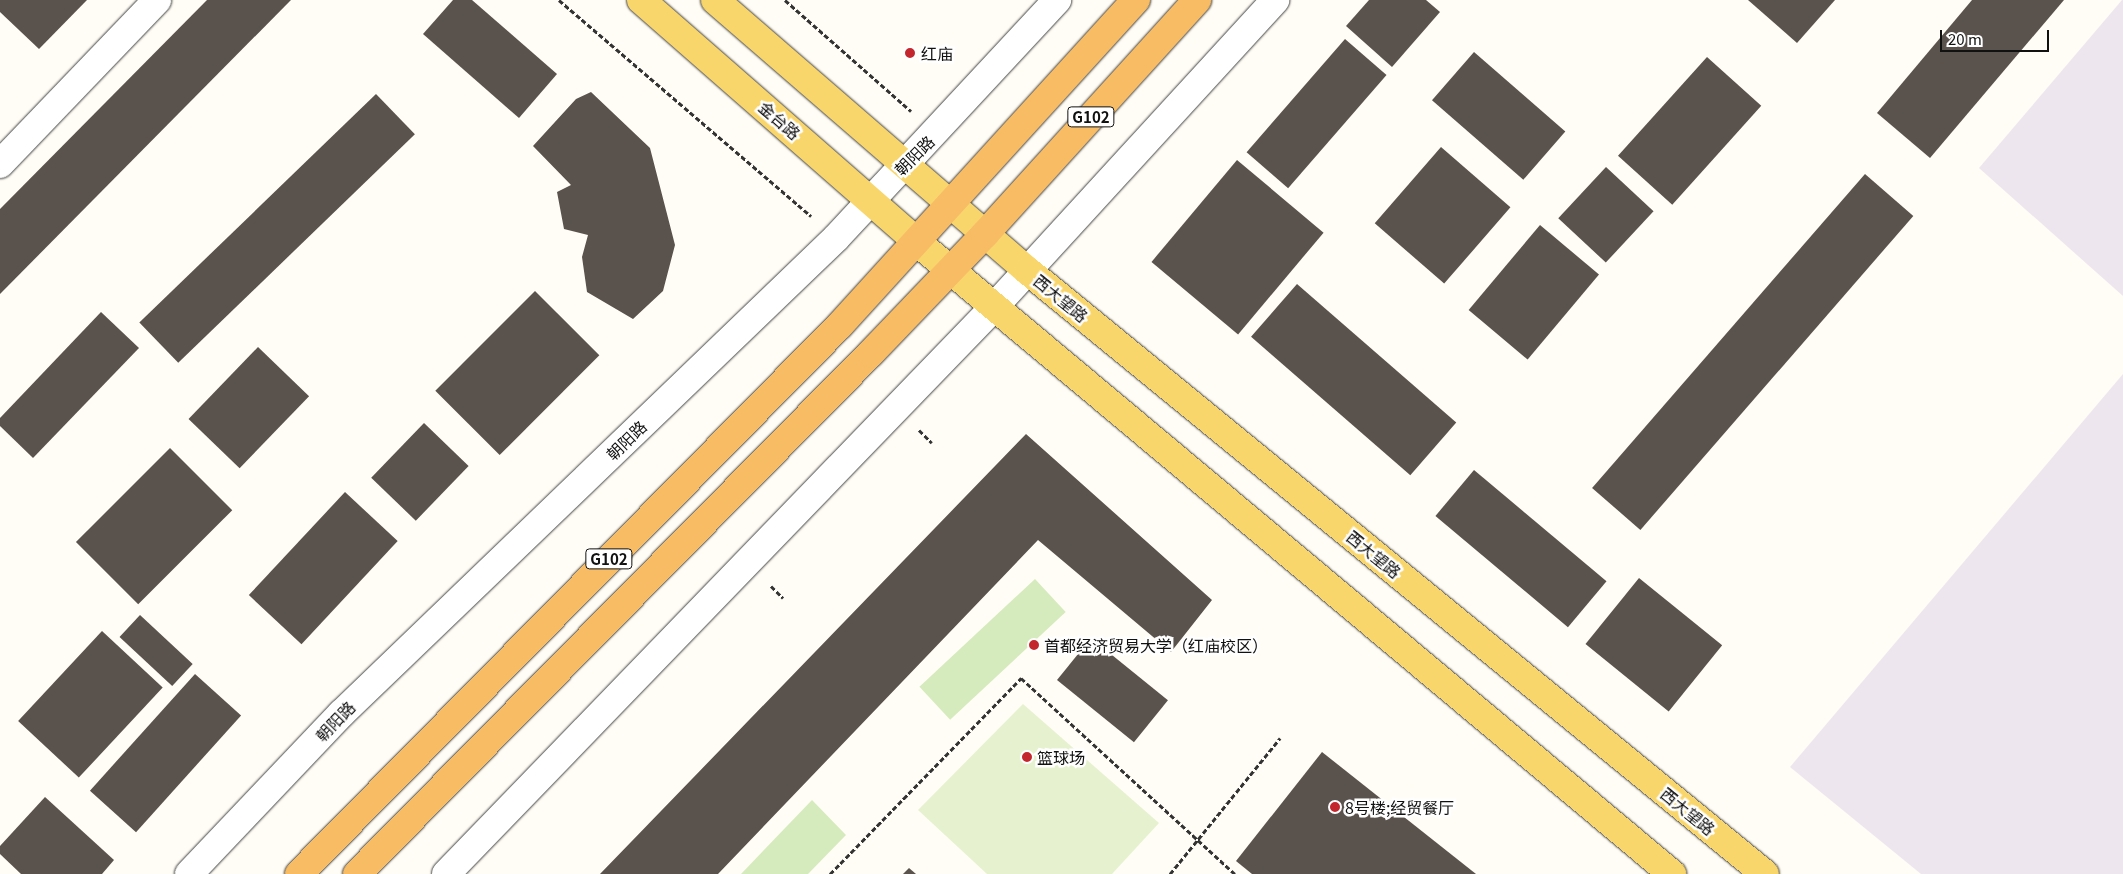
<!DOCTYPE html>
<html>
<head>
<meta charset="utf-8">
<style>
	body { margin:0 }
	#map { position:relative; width:2123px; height:874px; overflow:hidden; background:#fffdf5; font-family:Georgia,"Noto Sans SC",serif }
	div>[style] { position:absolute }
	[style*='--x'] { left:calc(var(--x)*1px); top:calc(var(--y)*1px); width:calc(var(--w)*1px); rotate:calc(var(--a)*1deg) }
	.industrial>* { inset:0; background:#eee6ef }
	.green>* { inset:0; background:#d5ebbd; transform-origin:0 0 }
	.pitch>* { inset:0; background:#e6f2cf }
	.building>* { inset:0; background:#5a524d; transform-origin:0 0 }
	.path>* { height:3px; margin-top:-1.5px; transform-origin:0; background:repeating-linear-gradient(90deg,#333 0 5px,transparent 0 7.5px) }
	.roads { filter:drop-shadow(0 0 1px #444) drop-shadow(0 0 1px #444) }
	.minor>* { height:28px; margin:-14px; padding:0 14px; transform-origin:14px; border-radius:14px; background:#fff }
	.tertiary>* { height:28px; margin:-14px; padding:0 14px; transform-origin:14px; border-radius:14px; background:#fff }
	.primary>* { height:28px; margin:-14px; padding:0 14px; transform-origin:14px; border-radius:14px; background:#f9d66b }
	.trunk>* { height:28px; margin:-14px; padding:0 14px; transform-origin:14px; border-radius:14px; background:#f7bc64 }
	.dots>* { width:14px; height:14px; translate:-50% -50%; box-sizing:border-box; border:2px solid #fff; border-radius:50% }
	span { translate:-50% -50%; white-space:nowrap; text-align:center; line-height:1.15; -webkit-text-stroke:5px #fff; paint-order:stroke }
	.shield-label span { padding:1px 4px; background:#fff; border:1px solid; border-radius:4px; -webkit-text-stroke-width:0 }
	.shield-label { font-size:15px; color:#111; font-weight:700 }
	.poi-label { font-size:16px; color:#111 }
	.left { translate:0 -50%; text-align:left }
	.street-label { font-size:16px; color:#111 }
	.scale { position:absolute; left:1940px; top:30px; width:109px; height:22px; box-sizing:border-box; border:2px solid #111; border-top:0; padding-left:6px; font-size:15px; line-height:18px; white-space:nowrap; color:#111; -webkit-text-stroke:4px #fff; paint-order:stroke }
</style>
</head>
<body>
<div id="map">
	<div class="industrial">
		<div style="clip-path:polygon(2122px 0,2123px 0,2123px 296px,1979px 168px)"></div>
		<div style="clip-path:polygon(2123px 374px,2123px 874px,1921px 874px,1790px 767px)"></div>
	</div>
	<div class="green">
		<div style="left:1035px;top:579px;width:45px;height:158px;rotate:47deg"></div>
		<div style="clip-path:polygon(812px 800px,846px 835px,808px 874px,741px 874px)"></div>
	</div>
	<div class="pitch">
		<div style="clip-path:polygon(1023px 704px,1159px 823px,1112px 874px,987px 874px,918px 810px)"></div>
	</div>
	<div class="building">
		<div style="clip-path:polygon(0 0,87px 0,39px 49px,0 12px)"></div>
		<div style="clip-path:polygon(207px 0,291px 0,0 294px,0 209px)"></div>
		<div style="clip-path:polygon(453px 0,472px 0,557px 74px,519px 118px,423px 34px)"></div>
		<div style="clip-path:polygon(1369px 0,1426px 0,1440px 12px,1392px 67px,1346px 26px)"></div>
		<div style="clip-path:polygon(1748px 0,1835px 0,1797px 43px)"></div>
		<div style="clip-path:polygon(1972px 0,2064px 0,1930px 158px,1877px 113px)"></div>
		<div style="left:1345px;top:39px;width:55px;height:150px;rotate:41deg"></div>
		<div style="left:1474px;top:52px;width:121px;height:64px;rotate:41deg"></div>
		<div style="left:1707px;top:57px;width:73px;height:133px;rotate:42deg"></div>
		<div style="clip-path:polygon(591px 92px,650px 148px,675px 245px,663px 291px,633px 319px,587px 292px,582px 257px,588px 235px,564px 229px,557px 192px,571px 185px,533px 146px,576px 99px)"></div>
		<div style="left:376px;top:94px;width:56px;height:329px;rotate:46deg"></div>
		<div style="left:1441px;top:147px;width:92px;height:101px;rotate:41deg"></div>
		<div style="left:1237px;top:160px;width:113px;height:133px;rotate:40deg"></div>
		<div style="left:1606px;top:167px;width:65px;height:70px;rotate:43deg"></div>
		<div style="left:1865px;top:174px;width:64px;height:416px;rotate:41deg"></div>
		<div style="left:1540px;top:225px;width:77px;height:111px;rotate:40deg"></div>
		<div style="left:1297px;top:284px;width:211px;height:70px;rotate:41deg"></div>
		<div style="left:535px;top:291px;width:91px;height:141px;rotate:45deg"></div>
		<div style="clip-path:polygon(101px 312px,139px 348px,33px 458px,0 426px,0 418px)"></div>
		<div style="left:258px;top:347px;width:71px;height:100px;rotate:44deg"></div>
		<div style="left:424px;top:423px;width:62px;height:76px;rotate:44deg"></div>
		<div style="clip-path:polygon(1026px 434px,1212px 600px,1171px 652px,1038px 540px,718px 874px,600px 874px)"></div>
		<div style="left:170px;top:448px;width:88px;height:133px;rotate:45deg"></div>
		<div style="left:1474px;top:470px;width:173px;height:60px;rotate:40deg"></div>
		<div style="left:345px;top:492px;width:72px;height:141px;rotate:43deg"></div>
		<div style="left:1639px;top:578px;width:107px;height:85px;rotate:39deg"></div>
		<div style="left:140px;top:615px;width:72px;height:30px;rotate:43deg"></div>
		<div style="left:102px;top:631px;width:83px;height:123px;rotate:43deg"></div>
		<div style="left:1091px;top:638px;width:99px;height:54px;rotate:39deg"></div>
		<div style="left:195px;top:674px;width:62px;height:157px;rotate:42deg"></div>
		<div style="clip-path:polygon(1322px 752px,1476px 874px,1252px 874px,1236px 861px)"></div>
		<div style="clip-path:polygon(45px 797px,114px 860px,102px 874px,21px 874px,0 854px,0 846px)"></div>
		<div style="clip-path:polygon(909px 868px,916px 874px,903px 874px)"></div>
	</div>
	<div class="path">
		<div style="--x:559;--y:0;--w:332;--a:40.6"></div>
		<div style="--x:785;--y:0;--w:168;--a:41.4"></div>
		<div style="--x:919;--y:430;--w:18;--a:45"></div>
		<div style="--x:771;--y:586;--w:17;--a:45"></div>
		<div style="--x:830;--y:874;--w:274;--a:-45.7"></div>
		<div style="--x:1021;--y:678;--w:290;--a:42.5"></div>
		<div style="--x:1170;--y:874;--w:175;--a:-51"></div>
	</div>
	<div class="roads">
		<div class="minor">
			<div style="--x:0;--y:164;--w:227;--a:-46.2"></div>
		</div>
		<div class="tertiary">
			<div style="--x:189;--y:874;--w:221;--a:-46.5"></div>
			<div style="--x:341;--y:714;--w:687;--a:-43.88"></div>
			<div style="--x:836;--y:238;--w:325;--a:-47.1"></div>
			<div style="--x:446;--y:874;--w:790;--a:-45.97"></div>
			<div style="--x:995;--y:306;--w:415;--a:-47.5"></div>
		</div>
		<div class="primary">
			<div style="--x:641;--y:0;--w:367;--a:41.2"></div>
			<div style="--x:917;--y:242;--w:985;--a:39.93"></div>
			<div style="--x:715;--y:0;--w:414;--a:40.9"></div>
			<div style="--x:1028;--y:271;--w:952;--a:39.29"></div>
		</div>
		<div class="trunk">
			<div style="--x:299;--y:874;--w:771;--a:-45.42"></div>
			<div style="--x:840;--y:325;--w:440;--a:-47.7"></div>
			<div style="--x:357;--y:874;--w:732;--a:-45.39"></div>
			<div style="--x:871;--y:353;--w:165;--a:-46.2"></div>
			<div style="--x:985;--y:234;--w:316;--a:-47.8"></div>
		</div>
	</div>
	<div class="dots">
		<div style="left:910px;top:53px;background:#c4262e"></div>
		<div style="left:1034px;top:645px;background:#c4262e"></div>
		<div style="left:1027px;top:757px;background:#c4262e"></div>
		<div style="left:1335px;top:807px;background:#c4262e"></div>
	</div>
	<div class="shield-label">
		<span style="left:1091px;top:117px">G102</span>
		<span style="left:609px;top:559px">G102</span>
	</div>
	<div class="poi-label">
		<span class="left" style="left:921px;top:53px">红庙</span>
		<span class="left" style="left:1044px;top:645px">首都经济贸易大学（红庙校区）</span>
		<span class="left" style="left:1037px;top:757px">篮球场</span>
		<span class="left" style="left:1345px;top:807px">8号楼;经贸餐厅</span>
	</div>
	<div class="street-label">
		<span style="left:780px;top:120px;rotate:41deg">金台路</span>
		<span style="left:914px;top:155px;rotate:-45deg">朝阳路</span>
		<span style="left:1061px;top:298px;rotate:39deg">西大望路</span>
		<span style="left:626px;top:440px;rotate:-44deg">朝阳路</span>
		<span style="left:1374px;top:554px;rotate:39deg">西大望路</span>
		<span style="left:335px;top:721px;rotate:-46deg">朝阳路</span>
		<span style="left:1688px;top:811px;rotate:39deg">西大望路</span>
	</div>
	<div class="scale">20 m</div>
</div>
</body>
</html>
